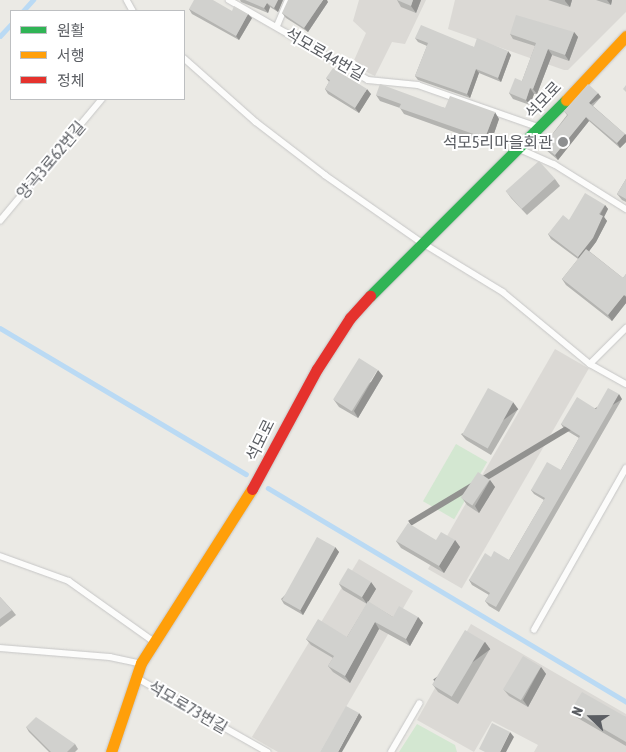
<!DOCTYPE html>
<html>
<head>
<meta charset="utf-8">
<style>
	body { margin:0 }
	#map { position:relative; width:626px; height:752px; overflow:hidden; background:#ebeae5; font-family:"Asap Condensed","Noto Sans KR",sans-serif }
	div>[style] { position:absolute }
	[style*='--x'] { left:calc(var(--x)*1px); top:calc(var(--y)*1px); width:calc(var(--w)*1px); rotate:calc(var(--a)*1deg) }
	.industrial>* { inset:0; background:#dbd9d5; transform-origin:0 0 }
	.green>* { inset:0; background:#d3e7d1; transform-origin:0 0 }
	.stream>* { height:4.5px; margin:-2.25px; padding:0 2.25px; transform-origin:2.25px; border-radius:2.25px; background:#badaf4 }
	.roads { filter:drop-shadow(0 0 1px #c6c6c6) drop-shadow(0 0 1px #c6c6c6) }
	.lane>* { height:5.5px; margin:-2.75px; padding:0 2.75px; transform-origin:2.75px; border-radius:2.75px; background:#fcfcfb }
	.fast>* { height:11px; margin:-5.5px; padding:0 5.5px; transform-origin:5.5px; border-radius:5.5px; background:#30b455 }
	.slow>* { height:11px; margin:-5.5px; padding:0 5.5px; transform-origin:5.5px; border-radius:5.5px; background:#ff9f0a }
	.jam>* { height:11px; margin:-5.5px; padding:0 5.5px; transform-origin:5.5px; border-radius:5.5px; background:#e5322d }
	.wall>* { inset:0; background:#b4b4b1 }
	.shaded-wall>* { inset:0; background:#929290; transform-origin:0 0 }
	.building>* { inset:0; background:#d1d1ce; transform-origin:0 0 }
	.dots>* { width:14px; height:14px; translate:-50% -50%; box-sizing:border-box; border:2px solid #fff; border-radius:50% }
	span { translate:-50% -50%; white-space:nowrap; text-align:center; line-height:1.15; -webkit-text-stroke:4px #fff; paint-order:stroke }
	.street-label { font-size:16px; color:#5b5e63 }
	.poi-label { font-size:16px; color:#5b5e63 }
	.right { translate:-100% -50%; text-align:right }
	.legend { position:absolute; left:10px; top:10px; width:175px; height:90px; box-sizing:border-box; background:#fff; border:1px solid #bdbfc1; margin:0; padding:6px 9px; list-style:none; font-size:15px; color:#5b5e63 }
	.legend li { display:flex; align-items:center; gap:10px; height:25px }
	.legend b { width:25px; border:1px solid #bdbfc1 }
	.north { position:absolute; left:566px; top:692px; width:50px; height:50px; -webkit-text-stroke:4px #fff; paint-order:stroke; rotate:292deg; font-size:14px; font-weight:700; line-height:20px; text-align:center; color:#5b5e63 }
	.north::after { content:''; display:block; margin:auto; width:18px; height:22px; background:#5b5e63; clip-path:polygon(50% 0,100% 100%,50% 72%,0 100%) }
</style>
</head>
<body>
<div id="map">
	<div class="industrial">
		<div style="clip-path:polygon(359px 0,426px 0,405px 44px,392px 42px,375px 76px,352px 65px,366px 33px,353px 21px)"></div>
		<div style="clip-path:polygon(455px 0,626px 0,626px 12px,568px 70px,564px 70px,448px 29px)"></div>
		<div style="left:555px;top:349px;width:39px;height:254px;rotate:30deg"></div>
		<div style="clip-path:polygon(359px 559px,413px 591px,320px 752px,278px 752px,252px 737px)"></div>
		<div style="clip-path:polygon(471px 624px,626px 714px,626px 752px,534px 752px,538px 745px,492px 721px,474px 752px,417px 720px)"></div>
	</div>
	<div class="green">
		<div style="left:456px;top:444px;width:36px;height:66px;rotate:30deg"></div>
		<div style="clip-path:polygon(417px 724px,455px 745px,457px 752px,399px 752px)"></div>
	</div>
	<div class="stream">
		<div style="--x:23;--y:11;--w:15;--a:-48"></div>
		<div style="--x:0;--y:36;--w:16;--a:-47"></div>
		<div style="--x:0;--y:328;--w:286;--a:30.7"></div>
		<div style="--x:268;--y:488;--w:417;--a:30.8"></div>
	</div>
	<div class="roads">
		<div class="lane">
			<div style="--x:127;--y:0;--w:13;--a:61"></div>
			<div style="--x:229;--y:0;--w:160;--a:29.9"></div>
			<div style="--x:368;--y:80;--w:50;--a:5.7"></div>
			<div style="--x:418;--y:85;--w:127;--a:19.3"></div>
			<div style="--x:277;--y:26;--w:28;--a:-67"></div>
			<div style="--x:184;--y:58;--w:96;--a:41.6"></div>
			<div style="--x:256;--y:122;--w:87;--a:37.5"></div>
			<div style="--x:325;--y:175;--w:117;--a:34.9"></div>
			<div style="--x:421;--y:242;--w:96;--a:31.4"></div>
			<div style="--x:503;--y:292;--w:113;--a:39.6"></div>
			<div style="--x:590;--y:364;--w:41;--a:29.1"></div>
			<div style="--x:522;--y:150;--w:35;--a:24"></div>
			<div style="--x:554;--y:164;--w:85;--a:32"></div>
			<div style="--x:0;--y:221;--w:159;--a:-50.1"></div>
			<div style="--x:590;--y:364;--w:51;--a:-45"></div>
			<div style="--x:0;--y:556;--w:73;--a:19.9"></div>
			<div style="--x:69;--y:581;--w:103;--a:35.5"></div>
			<div style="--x:534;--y:630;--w:186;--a:-60.4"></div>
			<div style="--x:0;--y:648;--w:110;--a:4.7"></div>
			<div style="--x:110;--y:657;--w:30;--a:12"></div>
			<div style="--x:137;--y:678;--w:150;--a:29.5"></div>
			<div style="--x:391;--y:752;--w:56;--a:-59.7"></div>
		</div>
		<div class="fast">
			<div style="--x:370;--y:296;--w:277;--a:-45"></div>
		</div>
		<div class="slow">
			<div style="--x:566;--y:100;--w:88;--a:-46.8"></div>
			<div style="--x:111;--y:752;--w:94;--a:-71.4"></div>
			<div style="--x:141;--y:663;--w:206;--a:-57.5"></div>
		</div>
		<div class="jam">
			<div style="--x:252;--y:489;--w:136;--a:-61.6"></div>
			<div style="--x:317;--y:369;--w:61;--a:-57.1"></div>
			<div style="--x:350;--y:318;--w:30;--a:-48"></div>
		</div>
	</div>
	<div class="wall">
		<div style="clip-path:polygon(240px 0,283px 0,278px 12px,270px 7px,268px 13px,241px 2px)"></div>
		<div style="clip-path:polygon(397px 0,421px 0,416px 13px,401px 7px)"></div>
		<div style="clip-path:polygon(548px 0,572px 0,570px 7px)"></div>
		<div style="clip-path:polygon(596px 0,612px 0,611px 5px)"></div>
		<div style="clip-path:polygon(328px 2px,308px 32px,286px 18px,282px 13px)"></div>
		<div style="clip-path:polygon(189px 9px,232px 11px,252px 18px,239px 40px,192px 14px)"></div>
		<div style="clip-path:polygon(574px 32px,578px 37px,569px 61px,552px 55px,537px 94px,534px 94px,530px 105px,513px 99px,509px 93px,522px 81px,535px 46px,513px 39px,510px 34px)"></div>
		<div style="clip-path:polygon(415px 38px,474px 47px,511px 55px,501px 82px,479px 73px,470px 98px,418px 80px,415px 76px,427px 46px,418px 42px)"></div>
		<div style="clip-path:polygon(326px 78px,371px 94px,359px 113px,328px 94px,325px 89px,329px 82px)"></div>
		<div style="clip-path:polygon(376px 95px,445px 108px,499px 119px,490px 145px,404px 114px,400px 108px,380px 101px)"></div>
		<div style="clip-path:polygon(601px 97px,593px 106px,626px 135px,626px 142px,620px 148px,589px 121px,558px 160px,546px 150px,543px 146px,567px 115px,564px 111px)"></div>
		<div style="clip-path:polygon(555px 179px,560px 186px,527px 215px,511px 198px,506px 191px)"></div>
		<div style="clip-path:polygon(626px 179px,626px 202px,622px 200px,617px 194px)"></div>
		<div style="clip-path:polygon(605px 205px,608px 209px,604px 217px,607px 221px,596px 242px,589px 251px,623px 278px,626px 274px,626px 303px,612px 321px,566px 285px,562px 279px,578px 259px,551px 239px,548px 234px,569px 220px)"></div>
		<div style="clip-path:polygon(383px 376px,358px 418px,339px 407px,334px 400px)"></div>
		<div style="clip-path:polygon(622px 399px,499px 612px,489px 606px,485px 601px,489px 595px,472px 585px,469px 580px,491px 557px,509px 560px,544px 500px,534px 494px,531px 490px,561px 470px,579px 438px,564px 429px,561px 424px,596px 409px)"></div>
		<div style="clip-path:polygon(518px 409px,491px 455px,466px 440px,461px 434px)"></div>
		<div style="clip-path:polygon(490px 480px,495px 487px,479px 513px,467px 505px,462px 498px)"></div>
		<div style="clip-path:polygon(436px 540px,455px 540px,460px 547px,444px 573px,401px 548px,396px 541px)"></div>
		<div style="clip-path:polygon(335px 547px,339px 552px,303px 615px,284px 604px,281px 599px)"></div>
		<div style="clip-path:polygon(371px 582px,376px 589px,368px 602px,393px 617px,418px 617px,423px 623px,410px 646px,379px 629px,350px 683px,333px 672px,328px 666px,333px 658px,311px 645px,306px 639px,347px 637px,367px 604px,343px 590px,339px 584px)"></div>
		<div style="clip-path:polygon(0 597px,12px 610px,16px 615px,0 627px)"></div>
		<div style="clip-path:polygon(485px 642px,490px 649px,458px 704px,438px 692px,433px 685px)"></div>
		<div style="clip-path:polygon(541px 667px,546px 674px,528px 707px,509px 696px,504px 690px)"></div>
		<div style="clip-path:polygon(571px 710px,626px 717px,626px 746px,576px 717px)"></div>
		<div style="clip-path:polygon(26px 727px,75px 744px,78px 749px,75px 752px,49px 752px,29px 732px)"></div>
	</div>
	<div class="shaded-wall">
		<div style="clip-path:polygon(278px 0,283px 0,278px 12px,274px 8px)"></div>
		<div style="clip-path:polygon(323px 0,327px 0,328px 2px,308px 32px,304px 28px)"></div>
		<div style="clip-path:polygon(413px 0,421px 0,416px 13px,411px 6px)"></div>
		<div style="clip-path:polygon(565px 0,572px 0,570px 7px,565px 1px)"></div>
		<div style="clip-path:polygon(607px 0,612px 0,611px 5px)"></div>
		<div style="clip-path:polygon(267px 3px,270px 7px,268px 13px,264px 8px)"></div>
		<div style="clip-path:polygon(248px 14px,252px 18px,239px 40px,236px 36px)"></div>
		<div style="clip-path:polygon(574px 32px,578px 37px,569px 61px,565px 55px)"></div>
		<div style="clip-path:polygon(548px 49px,552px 55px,537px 94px,533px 89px)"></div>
		<div style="clip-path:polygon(508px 51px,511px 55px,501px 82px,498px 78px)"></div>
		<div style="clip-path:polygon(476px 69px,479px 73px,470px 98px,467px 94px)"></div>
		<div style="clip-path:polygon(530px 88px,534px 94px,530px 105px,526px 100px)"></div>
		<div style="clip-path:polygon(367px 89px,371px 94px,359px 113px,355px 108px)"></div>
		<div style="left:598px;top:93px;width:5px;height:13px;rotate:53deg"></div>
		<div style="clip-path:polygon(495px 112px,499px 119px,490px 145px,485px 138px)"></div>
		<div style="clip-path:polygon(586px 117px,589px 121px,558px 160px,555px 155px)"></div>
		<div style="clip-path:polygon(625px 134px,626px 135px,626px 142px,620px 148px,617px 143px)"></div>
		<div style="clip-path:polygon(605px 205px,608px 209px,604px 217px,607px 221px,596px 242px,581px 262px,578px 257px)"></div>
		<div style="clip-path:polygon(624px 295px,626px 297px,626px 303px,612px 321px,608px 315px)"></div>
		<div style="clip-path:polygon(378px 370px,383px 376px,358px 418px,354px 411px)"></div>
		<div style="left:619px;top:394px;width:6px;height:246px;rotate:59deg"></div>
		<div style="left:513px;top:402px;width:9px;height:53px;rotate:54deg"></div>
		<div style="clip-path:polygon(490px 480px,495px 487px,479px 513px,475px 506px)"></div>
		<div style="clip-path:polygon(455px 540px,460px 547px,444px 573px,439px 566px)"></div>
		<div style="clip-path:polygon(335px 547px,339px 552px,303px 615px,300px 610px)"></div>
		<div style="clip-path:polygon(371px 582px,376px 589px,367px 604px,362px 597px)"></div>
		<div style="clip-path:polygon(418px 617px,423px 623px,410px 646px,406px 639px)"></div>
		<div style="clip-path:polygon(375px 622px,379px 629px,350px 683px,345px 676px)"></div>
		<div style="left:485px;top:642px;width:9px;height:64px;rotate:54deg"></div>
		<div style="clip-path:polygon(541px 667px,546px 674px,528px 707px,523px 700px)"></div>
		<div style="clip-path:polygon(359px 713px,362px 717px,342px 752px,338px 752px)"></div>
		<div style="clip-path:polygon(510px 732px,514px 737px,506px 752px,500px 752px)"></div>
	</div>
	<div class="building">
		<div style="clip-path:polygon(194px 0,213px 0,232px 11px,234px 6px,248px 14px,236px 36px,189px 9px)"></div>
		<div style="clip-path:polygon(245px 0,278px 0,274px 8px,267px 3px,264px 8px)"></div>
		<div style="clip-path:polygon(288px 0,323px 0,304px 28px,282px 13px)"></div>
		<div style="clip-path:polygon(397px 0,413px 0,411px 6px)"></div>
		<div style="clip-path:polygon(516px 15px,574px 32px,565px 55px,548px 49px,533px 89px,530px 88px,526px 100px,509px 93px,515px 78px,522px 81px,536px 43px,510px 34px)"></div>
		<div style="clip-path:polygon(421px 25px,474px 47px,477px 38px,508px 51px,498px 78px,476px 69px,467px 94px,415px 76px,428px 43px,415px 38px)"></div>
		<div style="clip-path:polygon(333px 68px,367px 89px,355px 108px,325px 89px,330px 80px,326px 78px)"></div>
		<div style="clip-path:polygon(380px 84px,445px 108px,450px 96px,495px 112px,485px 138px,399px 108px,401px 104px,376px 95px)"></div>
		<div style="clip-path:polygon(588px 84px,598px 93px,589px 103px,625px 134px,617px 143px,586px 117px,555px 155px,543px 146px,568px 115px,564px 111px)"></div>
		<div style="clip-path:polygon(626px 85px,626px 92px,623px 89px)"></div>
		<div style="left:539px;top:161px;width:24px;height:45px;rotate:48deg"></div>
		<div style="clip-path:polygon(626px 179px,626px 199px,617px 194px)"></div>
		<div style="clip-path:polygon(585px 193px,605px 205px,599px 214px,603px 216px,593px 238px,578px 257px,548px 234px,563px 215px,569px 220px)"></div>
		<div style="clip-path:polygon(586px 249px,623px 278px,626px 274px,626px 296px,624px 295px,608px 315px,562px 279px)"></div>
		<div style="left:359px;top:358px;width:22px;height:49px;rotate:32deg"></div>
		<div style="left:488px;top:388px;width:29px;height:53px;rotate:29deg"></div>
		<div style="clip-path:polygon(608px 388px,619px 394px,496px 607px,485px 601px,490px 593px,469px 580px,485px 553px,491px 557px,494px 551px,509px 560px,545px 498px,531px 490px,547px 462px,561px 470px,580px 436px,561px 424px,577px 397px,596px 409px)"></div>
		<div style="left:478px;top:472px;width:14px;height:31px;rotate:34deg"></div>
		<div style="clip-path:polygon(408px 523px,436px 540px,441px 532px,455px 540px,439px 566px,396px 541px)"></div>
		<div style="left:317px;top:537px;width:21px;height:72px;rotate:29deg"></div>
		<div style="left:348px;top:568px;width:27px;height:18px;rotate:31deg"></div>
		<div style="clip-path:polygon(0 597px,12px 610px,0 619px)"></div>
		<div style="clip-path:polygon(368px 601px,393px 617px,399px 606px,418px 617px,406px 639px,375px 622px,345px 676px,328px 666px,334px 656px,306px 639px,318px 619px,347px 637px)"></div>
		<div style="left:465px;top:630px;width:23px;height:64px;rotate:31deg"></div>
		<div style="left:523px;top:656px;width:21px;height:39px;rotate:31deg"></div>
		<div style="clip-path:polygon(582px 692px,626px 717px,626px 742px,571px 710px)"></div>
		<div style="clip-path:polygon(346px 706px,359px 713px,338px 752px,320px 752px)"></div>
		<div style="clip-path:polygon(36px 717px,75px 744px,67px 752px,51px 752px,26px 727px)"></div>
		<div style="clip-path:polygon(492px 723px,510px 732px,500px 752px,485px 752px,479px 749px)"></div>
	</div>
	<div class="dots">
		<div style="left:563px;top:142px;background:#8d8f90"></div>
	</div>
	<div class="street-label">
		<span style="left:325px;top:54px;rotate:30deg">석모로44번길</span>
		<span style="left:543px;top:100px;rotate:-47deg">석모로</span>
		<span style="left:51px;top:160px;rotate:-50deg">양곡3로62번길</span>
		<span style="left:260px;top:440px;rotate:-64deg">석모로</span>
		<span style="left:188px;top:707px;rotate:30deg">석모로73번길</span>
	</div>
	<div class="poi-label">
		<span class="right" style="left:553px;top:142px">석모5리마을회관</span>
	</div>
	<ul class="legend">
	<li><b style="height:6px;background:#30b455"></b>원활</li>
	<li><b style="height:6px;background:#ff9f0a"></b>서행</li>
	<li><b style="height:6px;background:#e5322d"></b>정체</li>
	</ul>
	<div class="north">N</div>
</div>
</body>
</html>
